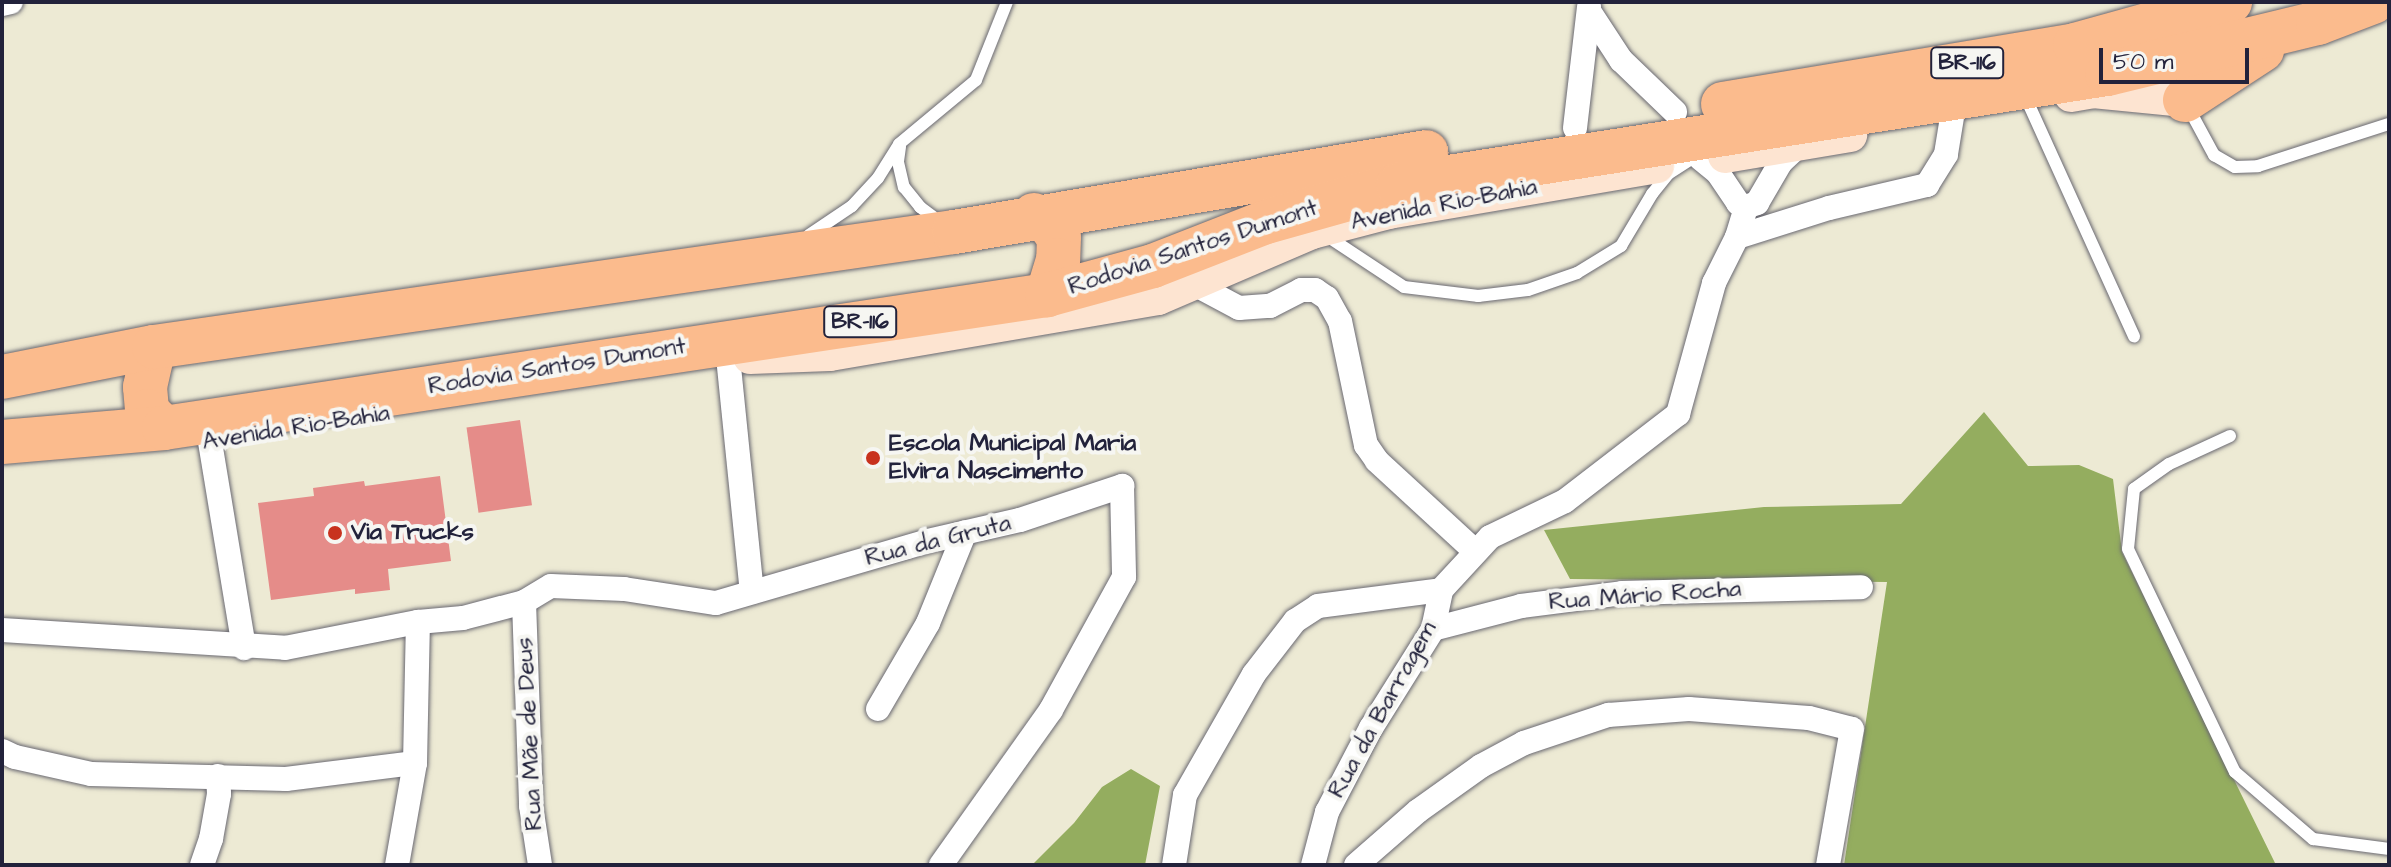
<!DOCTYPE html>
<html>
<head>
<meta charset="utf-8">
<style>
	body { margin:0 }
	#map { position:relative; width:2391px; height:867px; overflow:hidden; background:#edead4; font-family:"Architects Daughter",sans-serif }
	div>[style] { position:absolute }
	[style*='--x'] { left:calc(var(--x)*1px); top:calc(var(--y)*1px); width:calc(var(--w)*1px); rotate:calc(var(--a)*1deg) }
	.forest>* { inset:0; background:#94ad5f }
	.building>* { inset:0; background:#e58c89; transform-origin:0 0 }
	.roads { filter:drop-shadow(0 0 2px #696871) drop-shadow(0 0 2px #696871) }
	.lane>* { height:12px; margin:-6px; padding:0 6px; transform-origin:6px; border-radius:6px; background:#fff }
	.street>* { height:24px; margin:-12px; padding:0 12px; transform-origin:12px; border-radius:12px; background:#fff }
	.secondary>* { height:34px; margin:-17px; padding:0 17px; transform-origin:17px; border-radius:17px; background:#fde4d1 }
	.highway>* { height:44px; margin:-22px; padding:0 22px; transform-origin:22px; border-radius:22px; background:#fbbb8d }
	.dots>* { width:22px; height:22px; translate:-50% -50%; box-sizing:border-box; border:4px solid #f6f6f2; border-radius:50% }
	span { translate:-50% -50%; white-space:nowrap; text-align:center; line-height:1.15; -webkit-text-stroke:8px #f6f6f2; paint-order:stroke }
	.shield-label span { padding:2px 6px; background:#f6f6f2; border:2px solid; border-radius:6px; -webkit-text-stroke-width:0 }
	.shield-label { font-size:22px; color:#22223b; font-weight:700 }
	.street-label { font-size:24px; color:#22223b }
	.poi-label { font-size:24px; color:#22223b; font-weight:700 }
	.left { translate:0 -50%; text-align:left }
	.frame { position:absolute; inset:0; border:4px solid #22223b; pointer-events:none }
	.scale { position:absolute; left:2099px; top:48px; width:150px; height:36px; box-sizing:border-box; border:4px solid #22223b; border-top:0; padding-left:10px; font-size:24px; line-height:28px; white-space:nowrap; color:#22223b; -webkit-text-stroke:6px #f6f6f2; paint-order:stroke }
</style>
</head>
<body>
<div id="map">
	<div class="forest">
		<div style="clip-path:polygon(1984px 412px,2028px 466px,2079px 465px,2113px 479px,2122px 552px,2276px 865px,1844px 865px,1887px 582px,1570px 579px,1544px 530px,1764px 507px,1901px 504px)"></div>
		<div style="clip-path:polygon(1131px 769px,1160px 786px,1145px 865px,1032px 865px,1074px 823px,1102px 787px)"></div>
	</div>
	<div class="building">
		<div style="left:520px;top:420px;width:86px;height:54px;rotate:82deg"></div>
		<div style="clip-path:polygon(440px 476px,451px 561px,388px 569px,390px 590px,355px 594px,355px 589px,271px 600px,258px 503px,314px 496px,313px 488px,364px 481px,365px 486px)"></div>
	</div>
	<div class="roads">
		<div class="lane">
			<div style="--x:2025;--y:96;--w:264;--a:65.6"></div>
			<div style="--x:2188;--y:107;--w:55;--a:61.6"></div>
			<div style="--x:2214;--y:155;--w:24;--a:30"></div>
			<div style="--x:2235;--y:167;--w:23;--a:-2"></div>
			<div style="--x:2258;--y:166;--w:138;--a:-17.8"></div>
			<div style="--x:900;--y:147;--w:15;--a:98"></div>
			<div style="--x:898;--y:162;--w:26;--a:77"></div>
			<div style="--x:904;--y:187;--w:26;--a:51"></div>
			<div style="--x:920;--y:207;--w:26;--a:37"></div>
			<div style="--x:809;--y:235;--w:52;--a:-34"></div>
			<div style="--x:852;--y:206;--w:38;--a:-47"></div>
			<div style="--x:878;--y:178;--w:40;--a:-58"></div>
			<div style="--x:899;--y:144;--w:100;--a:-39.7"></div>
			<div style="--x:976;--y:80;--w:84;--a:-68.3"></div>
			<div style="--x:1327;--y:236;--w:92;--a:33.5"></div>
			<div style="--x:1404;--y:287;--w:75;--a:6.9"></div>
			<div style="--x:1478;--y:296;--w:50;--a:-6.8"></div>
			<div style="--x:1528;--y:290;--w:52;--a:-19.1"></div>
			<div style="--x:1577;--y:273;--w:52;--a:-31.5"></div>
			<div style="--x:1621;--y:246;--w:61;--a:-59.2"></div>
			<div style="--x:1652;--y:194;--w:26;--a:-51"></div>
			<div style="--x:1668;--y:174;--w:24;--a:-33"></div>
			<div style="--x:2230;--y:436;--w:67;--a:155.3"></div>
			<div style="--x:2169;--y:464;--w:43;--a:144.5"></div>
			<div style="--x:2134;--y:489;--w:60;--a:95.7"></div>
			<div style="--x:2128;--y:549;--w:247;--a:64.4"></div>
			<div style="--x:2235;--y:772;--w:103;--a:40.7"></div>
			<div style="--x:2313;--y:839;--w:77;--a:7.5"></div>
		</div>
		<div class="street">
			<div style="--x:2;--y:4;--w:9;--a:-13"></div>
			<div style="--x:1589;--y:11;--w:59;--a:56.9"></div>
			<div style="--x:1621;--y:60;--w:75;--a:43.9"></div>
			<div style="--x:1575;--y:128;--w:122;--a:-83.4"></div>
			<div style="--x:1701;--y:159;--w:22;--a:39"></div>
			<div style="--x:1718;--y:173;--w:36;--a:56"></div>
			<div style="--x:1738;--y:203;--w:9;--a:27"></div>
			<div style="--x:1746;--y:207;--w:12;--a:-20"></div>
			<div style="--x:1757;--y:203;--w:48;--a:-59.7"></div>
			<div style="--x:1781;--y:162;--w:25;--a:-43"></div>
			<div style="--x:1737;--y:237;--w:96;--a:-17.5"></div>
			<div style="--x:1829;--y:208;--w:101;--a:-13.2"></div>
			<div style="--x:1927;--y:185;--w:36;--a:-58"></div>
			<div style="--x:1946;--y:154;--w:56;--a:-80.7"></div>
			<div style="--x:1194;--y:284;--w:51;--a:28.1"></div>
			<div style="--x:1239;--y:308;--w:31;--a:-4"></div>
			<div style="--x:1270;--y:306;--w:35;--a:-27"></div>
			<div style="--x:1301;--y:290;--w:14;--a:0"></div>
			<div style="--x:1315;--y:290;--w:14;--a:34"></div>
			<div style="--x:1327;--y:298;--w:26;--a:61"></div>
			<div style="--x:1340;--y:321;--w:127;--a:78.2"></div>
			<div style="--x:1366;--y:445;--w:19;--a:55"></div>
			<div style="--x:1377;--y:461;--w:134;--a:42.6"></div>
			<div style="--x:728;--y:357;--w:236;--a:84.2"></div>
			<div style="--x:210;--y:442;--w:209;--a:80.6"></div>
			<div style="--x:524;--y:602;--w:204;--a:88"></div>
			<div style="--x:531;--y:806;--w:60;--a:81.3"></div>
			<div style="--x:1433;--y:629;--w:91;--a:-14.6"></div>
			<div style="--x:1521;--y:606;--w:102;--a:-7.3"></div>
			<div style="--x:1622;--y:593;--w:239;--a:-1.4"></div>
			<div style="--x:2;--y:630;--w:284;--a:3.6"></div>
			<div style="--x:285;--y:648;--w:136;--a:-11.1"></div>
			<div style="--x:418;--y:622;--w:45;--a:-5.1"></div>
			<div style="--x:463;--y:618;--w:63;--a:-14.7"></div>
			<div style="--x:524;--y:602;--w:31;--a:-31"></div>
			<div style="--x:551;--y:586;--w:73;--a:2.4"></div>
			<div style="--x:624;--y:589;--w:93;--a:8.7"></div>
			<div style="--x:716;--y:603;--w:221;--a:-16.3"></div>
			<div style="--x:928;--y:541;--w:94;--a:-12.9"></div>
			<div style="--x:1020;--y:520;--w:108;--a:-18.4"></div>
			<div style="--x:1122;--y:486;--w:91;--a:88.7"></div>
			<div style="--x:1124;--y:577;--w:152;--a:118.8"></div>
			<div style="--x:1051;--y:710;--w:190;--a:125.4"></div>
			<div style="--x:878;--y:709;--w:99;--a:-59.8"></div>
			<div style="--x:928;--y:623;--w:98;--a:-67.9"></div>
			<div style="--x:2;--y:751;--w:14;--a:25"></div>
			<div style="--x:15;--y:757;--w:78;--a:12.6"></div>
			<div style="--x:91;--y:774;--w:195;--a:1.5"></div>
			<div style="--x:286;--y:779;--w:130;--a:-7.1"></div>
			<div style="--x:202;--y:865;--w:28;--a:-71"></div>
			<div style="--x:211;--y:839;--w:46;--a:-79.9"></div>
			<div style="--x:219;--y:794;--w:18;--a:-93"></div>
			<div style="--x:397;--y:865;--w:104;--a:-80"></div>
			<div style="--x:415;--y:763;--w:141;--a:-88.8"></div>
			<div style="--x:1174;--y:865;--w:71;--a:-81.1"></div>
			<div style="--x:1185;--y:795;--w:139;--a:-60.3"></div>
			<div style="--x:1254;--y:674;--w:67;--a:-52.3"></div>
			<div style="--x:1295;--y:621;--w:27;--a:-33"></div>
			<div style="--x:1318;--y:606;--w:124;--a:-7.4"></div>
			<div style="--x:1313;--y:865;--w:55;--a:-75.2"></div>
			<div style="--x:1327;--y:812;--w:95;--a:-62.4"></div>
			<div style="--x:1371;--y:728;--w:117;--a:-57.9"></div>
			<div style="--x:1433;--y:629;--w:40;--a:-78"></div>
			<div style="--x:1441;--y:590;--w:72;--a:-47.2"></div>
			<div style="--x:1490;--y:537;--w:83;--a:-25.6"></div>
			<div style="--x:1565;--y:501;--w:143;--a:-37.6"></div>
			<div style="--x:1678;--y:414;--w:136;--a:-74.6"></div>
			<div style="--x:1714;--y:283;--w:51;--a:-63.4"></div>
			<div style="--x:1737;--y:237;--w:31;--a:-73"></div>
			<div style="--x:1356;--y:865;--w:82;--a:-41.1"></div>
			<div style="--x:1418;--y:811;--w:77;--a:-35.5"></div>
			<div style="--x:1481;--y:766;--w:49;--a:-28.1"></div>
			<div style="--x:1524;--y:743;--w:89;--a:-18.4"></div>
			<div style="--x:1608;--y:715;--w:81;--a:-4.2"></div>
			<div style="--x:1689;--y:709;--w:120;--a:4.3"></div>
			<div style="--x:1809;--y:718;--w:44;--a:14.3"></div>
			<div style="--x:1852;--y:729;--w:138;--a:100"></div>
		</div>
		<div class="secondary">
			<div style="--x:2071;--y:95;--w:22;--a:-10"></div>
			<div style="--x:2093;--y:91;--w:92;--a:5.6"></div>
			<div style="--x:1725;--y:156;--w:127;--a:-9.5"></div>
			<div style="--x:750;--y:357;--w:80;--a:-2.1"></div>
			<div style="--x:830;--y:354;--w:333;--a:-9.7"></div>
			<div style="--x:1158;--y:298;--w:168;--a:-23.2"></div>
			<div style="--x:1312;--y:232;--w:80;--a:-14.6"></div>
			<div style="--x:1389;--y:212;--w:272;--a:-9.7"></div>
		</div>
		<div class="highway">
			<div style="--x:2185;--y:100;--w:92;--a:-33"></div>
			<div style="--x:1723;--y:104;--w:357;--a:-9.5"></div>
			<div style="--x:2075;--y:45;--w:161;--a:-15.5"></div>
			<div style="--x:1034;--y:215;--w:13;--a:23"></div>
			<div style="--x:1046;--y:220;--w:21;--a:53"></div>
			<div style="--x:1059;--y:237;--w:23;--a:92"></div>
			<div style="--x:1058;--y:260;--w:37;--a:107"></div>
			<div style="--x:154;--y:347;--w:41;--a:102.7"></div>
			<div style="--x:145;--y:387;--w:24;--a:85"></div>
			<div style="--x:147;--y:411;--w:24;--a:45"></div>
			<div style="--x:2;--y:377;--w:155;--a:-11.2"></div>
			<div style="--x:154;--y:347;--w:808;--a:-8.18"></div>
			<div style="--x:954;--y:232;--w:479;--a:-9.6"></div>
			<div style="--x:2;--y:442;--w:163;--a:-4.9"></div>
			<div style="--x:164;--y:428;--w:893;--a:-8.57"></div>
			<div style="--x:1047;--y:295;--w:110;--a:-15.3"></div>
			<div style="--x:1153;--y:266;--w:121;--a:-21.3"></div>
			<div style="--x:1266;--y:222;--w:137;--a:-15.7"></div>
			<div style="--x:1398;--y:185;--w:718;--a:-8.9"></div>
			<div style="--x:2107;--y:74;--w:217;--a:-13.6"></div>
			<div style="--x:2318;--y:23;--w:59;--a:-20.9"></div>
		</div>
	</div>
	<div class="dots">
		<div style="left:873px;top:458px;background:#c8321e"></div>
		<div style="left:335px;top:533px;background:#c8321e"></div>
	</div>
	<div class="shield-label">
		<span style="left:1967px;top:63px">BR-116</span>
		<span style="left:860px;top:322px">BR-116</span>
	</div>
	<div class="street-label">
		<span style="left:1444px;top:205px;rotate:-11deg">Avenida Rio-Bahia</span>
		<span style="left:1193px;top:248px;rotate:-18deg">Rodovia Santos Dumont</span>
		<span style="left:557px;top:367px;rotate:-9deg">Rodovia Santos Dumont</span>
		<span style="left:296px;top:428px;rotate:-9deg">Avenida Rio-Bahia</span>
		<span style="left:938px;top:541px;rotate:-14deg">Rua da Gruta</span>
		<span style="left:1645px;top:596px;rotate:-4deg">Rua Mário Rocha</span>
		<span style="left:1383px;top:710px;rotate:-61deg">Rua da Barragem</span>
		<span style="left:530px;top:734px;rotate:-93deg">Rua Mãe de Deus</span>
	</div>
	<div class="poi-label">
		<span class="left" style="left:889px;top:458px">Escola Municipal Maria<br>Elvira Nascimento</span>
		<span class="left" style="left:351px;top:533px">Via Trucks</span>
	</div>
	<div class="frame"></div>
	<div class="scale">50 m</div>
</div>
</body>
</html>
